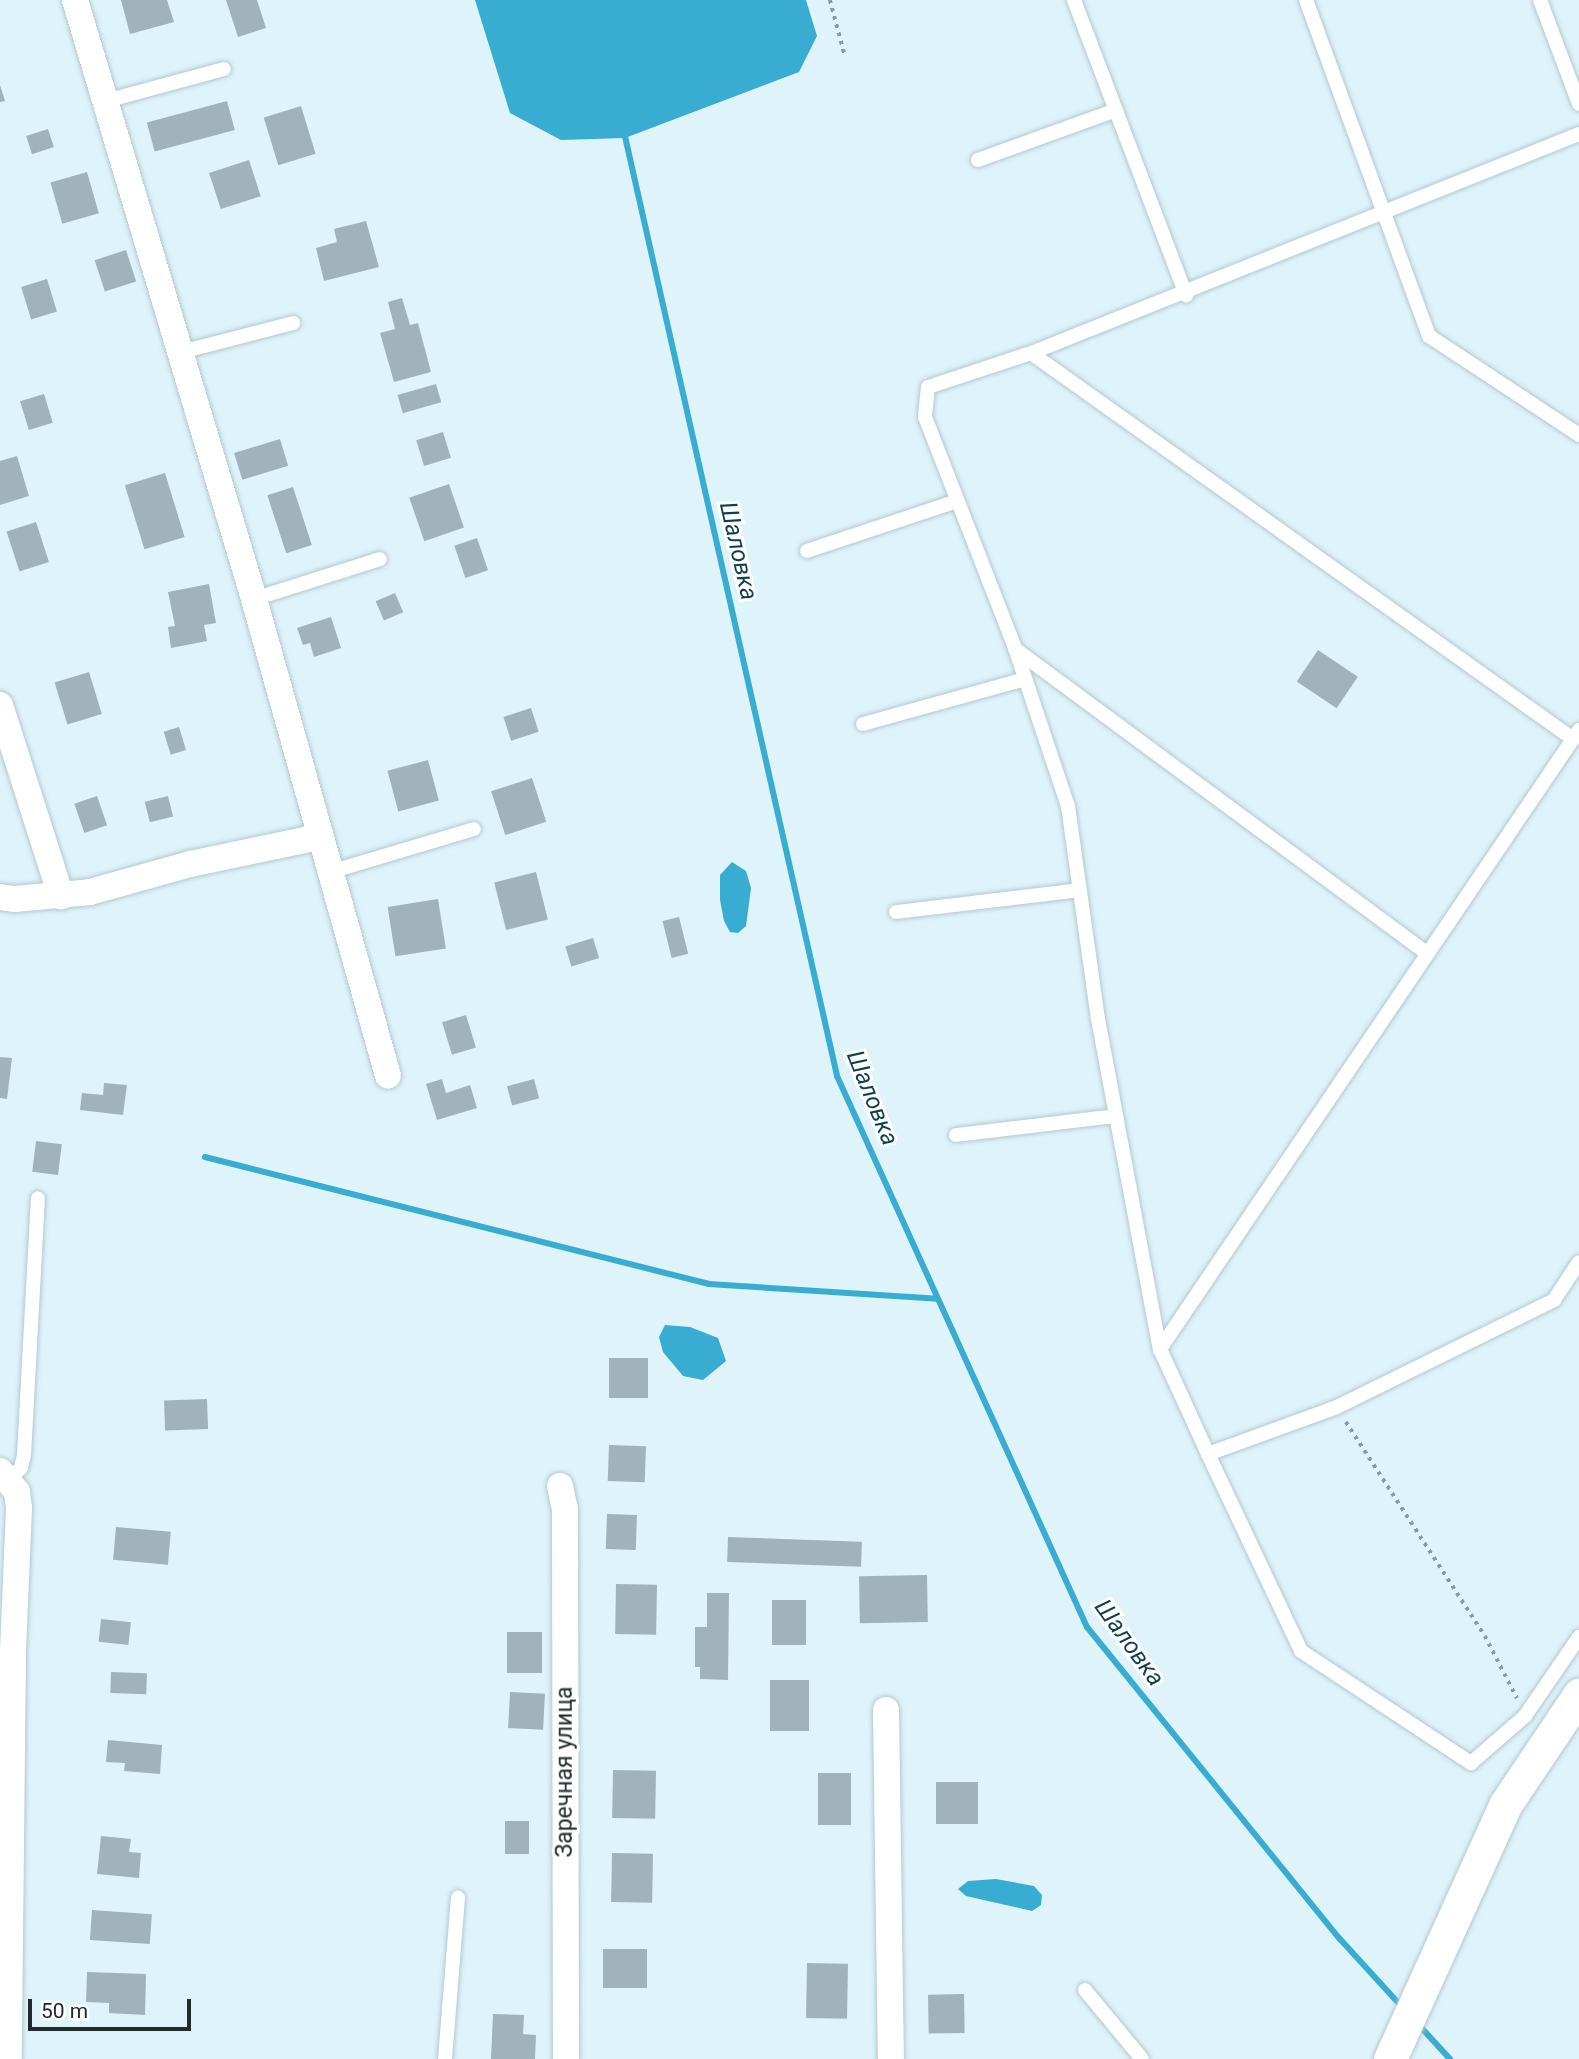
<!DOCTYPE html>
<html>
<head>
<meta charset="utf-8">
<style>
	body { margin:0 }
	#map { position:relative; width:1579px; height:2059px; overflow:hidden; background:#dff3fb; font-family:Roboto,sans-serif }
	div>[style] { position:absolute }
	[style*='--x'] { left:calc(var(--x)*1px); top:calc(var(--y)*1px); width:calc(var(--w)*1px); rotate:calc(var(--a)*1deg) }
	.water>* { inset:0; background:#38acd1 }
	.stream>* { height:6px; margin:-3px; padding:0 3px; transform-origin:3px; border-radius:3px; background:#38acd1 }
	.building>* { inset:0; background:#a0b3ba; transform-origin:0 0 }
	.path>* { height:3.5px; margin-top:-1.75px; transform-origin:0; background:repeating-linear-gradient(90deg,#8b9aa0 0 3.5px,transparent 0 8.5px) }
	.roads { filter:drop-shadow(0 0 2px #b4c8cf) drop-shadow(0 0 2px #b4c8cf) }
	.service>* { height:14px; margin:-7px; padding:0 7px; transform-origin:7px; border-radius:7px; background:#fff }
	.minor>* { height:26px; margin:-13px; padding:0 13px; transform-origin:13px; border-radius:13px; background:#fff }
	.tertiary>* { height:33px; margin:-16.5px; padding:0 16.5px; transform-origin:16.5px; border-radius:16.5px; background:#fff }
	span { translate:-50% -50%; white-space:nowrap; text-align:center; line-height:1.15; -webkit-text-stroke:6px #fff; paint-order:stroke }
	.street-label { font-size:23px; color:#222a2d }
	.water-label { font-size:24px; color:#0d3f4f; font-style:italic }
	.scale { position:absolute; left:28px; top:1999px; width:163px; height:32px; box-sizing:border-box; border:4px solid #222a2d; border-top:0; padding-left:9px; font-size:21px; line-height:24px; white-space:nowrap; color:#222a2d; -webkit-text-stroke:5px #fff; paint-order:stroke }
</style>
</head>
<body>
<div id="map">
	<div class="water">
		<div style="clip-path:polygon(475px 0,806px 0,817px 36px,799px 72px,625px 138px,561px 140px,510px 113px)"></div>
		<div style="clip-path:polygon(732px 862px,746px 871px,751px 888px,746px 926px,738px 933px,730px 932px,724px 921px,720px 900px,720px 875px)"></div>
		<div style="clip-path:polygon(665px 1325px,690px 1327px,718px 1338px,726px 1361px,703px 1380px,683px 1376px,663px 1352px,659px 1337px)"></div>
		<div style="clip-path:polygon(996px 1879px,1034px 1886px,1042px 1895px,1041px 1905px,1032px 1911px,966px 1896px,958px 1889px,968px 1881px)"></div>
	</div>
	<div class="stream">
		<div style="--x:624;--y:132;--w:968;--a:77.28"></div>
		<div style="--x:837;--y:1076;--w:605;--a:65.6"></div>
		<div style="--x:1087;--y:1627;--w:402;--a:51"></div>
		<div style="--x:1340;--y:1939;--w:93;--a:47.6"></div>
		<div style="--x:205;--y:1157;--w:520;--a:14.14"></div>
		<div style="--x:709;--y:1284;--w:229;--a:3.7"></div>
		<div style="--x:1417;--y:2023;--w:49;--a:47.5"></div>
	</div>
	<div class="building">
		<div style="clip-path:polygon(121px 0,167px 0,174px 22px,130px 34px)"></div>
		<div style="clip-path:polygon(226px 0,257px 0,266px 28px,238px 37px)"></div>
		<div style="clip-path:polygon(0 85px,5px 101px,0 102px)"></div>
		<div style="left:227px;top:101px;width:30px;height:83px;rotate:75deg"></div>
		<div style="left:301px;top:106px;width:50px;height:39px;rotate:73deg"></div>
		<div style="left:48px;top:129px;width:19px;height:23px;rotate:72deg"></div>
		<div style="left:249px;top:160px;width:38px;height:42px;rotate:72deg"></div>
		<div style="left:87px;top:172px;width:43px;height:38px;rotate:74deg"></div>
		<div style="clip-path:polygon(366px 221px,379px 267px,324px 281px,316px 248px,337px 242px,334px 229px)"></div>
		<div style="left:126px;top:250px;width:33px;height:33px;rotate:72deg"></div>
		<div style="left:47px;top:279px;width:34px;height:27px;rotate:73deg"></div>
		<div style="clip-path:polygon(402px 298px,410px 325px,418px 323px,431px 372px,394px 382px,380px 333px,395px 329px,388px 302px)"></div>
		<div style="left:436px;top:384px;width:19px;height:40px;rotate:74deg"></div>
		<div style="left:44px;top:394px;width:30px;height:25px;rotate:73deg"></div>
		<div style="left:443px;top:432px;width:27px;height:28px;rotate:73deg"></div>
		<div style="left:280px;top:439px;width:28px;height:48px;rotate:73deg"></div>
		<div style="clip-path:polygon(17px 456px,29px 496px,0 505px,0 461px)"></div>
		<div style="left:165px;top:473px;width:67px;height:42px;rotate:73deg"></div>
		<div style="left:449px;top:484px;width:46px;height:42px;rotate:71deg"></div>
		<div style="left:293px;top:487px;width:61px;height:27px;rotate:72deg"></div>
		<div style="left:36px;top:522px;width:42px;height:31px;rotate:72deg"></div>
		<div style="left:477px;top:538px;width:34px;height:24px;rotate:71deg"></div>
		<div style="clip-path:polygon(209px 584px,216px 623px,204px 625px,207px 641px,171px 648px,168px 627px,175px 626px,168px 592px)"></div>
		<div style="left:395px;top:593px;width:21px;height:21px;rotate:67deg"></div>
		<div style="clip-path:polygon(331px 617px,341px 648px,314px 657px,310px 643px,303px 645px,297px 628px)"></div>
		<div style="left:1318px;top:650px;width:48px;height:38px;rotate:34deg"></div>
		<div style="left:89px;top:672px;width:44px;height:36px;rotate:73deg"></div>
		<div style="left:531px;top:708px;width:25px;height:29px;rotate:72deg"></div>
		<div style="left:179px;top:727px;width:24px;height:16px;rotate:73deg"></div>
		<div style="left:428px;top:760px;width:42px;height:42px;rotate:75deg"></div>
		<div style="left:532px;top:778px;width:46px;height:43px;rotate:72deg"></div>
		<div style="left:97px;top:796px;width:31px;height:24px;rotate:71deg"></div>
		<div style="left:168px;top:796px;width:21px;height:24px;rotate:76deg"></div>
		<div style="left:536px;top:872px;width:49px;height:43px;rotate:76deg"></div>
		<div style="left:438px;top:899px;width:50px;height:51px;rotate:81deg"></div>
		<div style="left:679px;top:917px;width:38px;height:17px;rotate:76deg"></div>
		<div style="left:593px;top:938px;width:21px;height:29px;rotate:73deg"></div>
		<div style="left:466px;top:1015px;width:34px;height:25px;rotate:73deg"></div>
		<div style="clip-path:polygon(0 1057px,12px 1058px,7px 1099px,0 1098px)"></div>
		<div style="clip-path:polygon(442px 1079px,446px 1093px,470px 1085px,477px 1108px,437px 1120px,426px 1084px)"></div>
		<div style="left:534px;top:1079px;width:20px;height:28px;rotate:75deg"></div>
		<div style="clip-path:polygon(104px 1083px,127px 1085px,123px 1115px,80px 1110px,82px 1093px,103px 1095px)"></div>
		<div style="left:36px;top:1141px;width:26px;height:31px;rotate:7deg"></div>
		<div style="left:609px;top:1358px;width:39px;height:40px"></div>
		<div style="left:207px;top:1399px;width:30px;height:43px;rotate:88deg"></div>
		<div style="left:609px;top:1445px;width:37px;height:36px;rotate:2deg"></div>
		<div style="left:607px;top:1514px;width:30px;height:35px;rotate:2deg"></div>
		<div style="left:116px;top:1527px;width:55px;height:33px;rotate:5deg"></div>
		<div style="left:728px;top:1537px;width:134px;height:25px;rotate:2deg"></div>
		<div style="left:927px;top:1575px;width:47px;height:68px;rotate:89deg"></div>
		<div style="left:616px;top:1584px;width:41px;height:50px;rotate:1deg"></div>
		<div style="clip-path:polygon(707px 1593px,729px 1593px,728px 1680px,700px 1679px,700px 1667px,695px 1667px,695px 1627px,707px 1627px)"></div>
		<div style="left:772px;top:1600px;width:34px;height:45px"></div>
		<div style="left:101px;top:1619px;width:30px;height:23px;rotate:6deg"></div>
		<div style="left:507px;top:1632px;width:35px;height:41px"></div>
		<div style="left:111px;top:1672px;width:36px;height:21px;rotate:2deg"></div>
		<div style="left:770px;top:1680px;width:39px;height:51px"></div>
		<div style="left:510px;top:1692px;width:35px;height:36px;rotate:3deg"></div>
		<div style="clip-path:polygon(108px 1740px,162px 1745px,160px 1774px,124px 1771px,125px 1763px,106px 1762px)"></div>
		<div style="left:613px;top:1770px;width:43px;height:48px;rotate:1deg"></div>
		<div style="left:818px;top:1773px;width:33px;height:52px"></div>
		<div style="left:936px;top:1782px;width:42px;height:42px"></div>
		<div style="left:505px;top:1821px;width:24px;height:33px"></div>
		<div style="clip-path:polygon(101px 1836px,131px 1839px,129px 1852px,141px 1853px,139px 1878px,97px 1874px)"></div>
		<div style="left:612px;top:1853px;width:41px;height:49px;rotate:1deg"></div>
		<div style="left:92px;top:1910px;width:60px;height:30px;rotate:4deg"></div>
		<div style="left:603px;top:1949px;width:44px;height:39px"></div>
		<div style="left:807px;top:1963px;width:41px;height:55px;rotate:1deg"></div>
		<div style="clip-path:polygon(87px 1972px,146px 1974px,145px 2015px,109px 2013px,109px 2003px,86px 2002px)"></div>
		<div style="left:964px;top:1994px;width:39px;height:36px;rotate:89deg"></div>
		<div style="clip-path:polygon(493px 2014px,524px 2015px,523px 2034px,536px 2035px,535px 2059px,491px 2059px)"></div>
	</div>
	<div class="path">
		<div style="--x:830;--y:0;--w:58;--a:75"></div>
		<div style="--x:1346;--y:1422;--w:255;--a:57"></div>
		<div style="--x:1485;--y:1636;--w:70;--a:62.7"></div>
	</div>
	<div class="roads">
		<div class="service">
			<div style="--x:1074;--y:0;--w:316;--a:69.2"></div>
			<div style="--x:1306;--y:0;--w:358;--a:69.9"></div>
			<div style="--x:1429;--y:336;--w:180;--a:33.4"></div>
			<div style="--x:1540;--y:0;--w:111;--a:69.4"></div>
			<div style="--x:106;--y:101;--w:122;--a:-15.2"></div>
			<div style="--x:1579;--y:134;--w:590;--a:158.22"></div>
			<div style="--x:1031;--y:353;--w:665;--a:35.46"></div>
			<div style="--x:1573;--y:739;--w:11;--a:-56"></div>
			<div style="--x:978;--y:160;--w:147;--a:-19.9"></div>
			<div style="--x:181;--y:352;--w:116;--a:-14.5"></div>
			<div style="--x:1031;--y:353;--w:108;--a:161.7"></div>
			<div style="--x:928;--y:387;--w:30;--a:96"></div>
			<div style="--x:925;--y:417;--w:248;--a:68.7"></div>
			<div style="--x:1015;--y:648;--w:167;--a:71.5"></div>
			<div style="--x:1068;--y:806;--w:215;--a:82"></div>
			<div style="--x:1098;--y:1019;--w:336;--a:79.4"></div>
			<div style="--x:807;--y:551;--w:158;--a:-18.4"></div>
			<div style="--x:254;--y:599;--w:132;--a:-17.6"></div>
			<div style="--x:1015;--y:649;--w:513;--a:36.45"></div>
			<div style="--x:863;--y:724;--w:168;--a:-15.5"></div>
			<div style="--x:1573;--y:739;--w:737;--a:124.1"></div>
			<div style="--x:1160;--y:1349;--w:115;--a:65.4"></div>
			<div style="--x:1208;--y:1454;--w:137;--a:-20"></div>
			<div style="--x:1337;--y:1407;--w:242;--a:-26.2"></div>
			<div style="--x:1554;--y:1300;--w:45;--a:-56.7"></div>
			<div style="--x:330;--y:872;--w:150;--a:-16.6"></div>
			<div style="--x:896;--y:912;--w:185;--a:-6.8"></div>
			<div style="--x:956;--y:1135;--w:161;--a:-6.8"></div>
			<div style="--x:1208;--y:1454;--w:218;--a:64.7"></div>
			<div style="--x:1301;--y:1651;--w:204;--a:33.4"></div>
			<div style="--x:1471;--y:1763;--w:72;--a:-41"></div>
			<div style="--x:1525;--y:1716;--w:96;--a:-55.6"></div>
			<div style="--x:10;--y:1478;--w:15;--a:-42"></div>
			<div style="--x:21;--y:1468;--w:13;--a:-77"></div>
			<div style="--x:24;--y:1455;--w:257;--a:-86.9"></div>
			<div style="--x:1085;--y:1990;--w:89;--a:50.4"></div>
			<div style="--x:445;--y:2059;--w:162;--a:-85.4"></div>
		</div>
		<div class="minor">
			<div style="--x:75;--y:0;--w:625;--a:73.36"></div>
			<div style="--x:254;--y:599;--w:495;--a:74.3"></div>
			<div style="--x:0;--y:705;--w:201;--a:72.3"></div>
			<div style="--x:0;--y:897;--w:15;--a:8"></div>
			<div style="--x:15;--y:899;--w:75;--a:-5.3"></div>
			<div style="--x:90;--y:892;--w:104;--a:-15.6"></div>
			<div style="--x:190;--y:864;--w:132;--a:-11.8"></div>
			<div style="--x:0;--y:1471;--w:27;--a:51"></div>
			<div style="--x:17;--y:1492;--w:16;--a:83"></div>
			<div style="--x:19;--y:1508;--w:144;--a:92.4"></div>
			<div style="--x:13;--y:1652;--w:407;--a:90.6"></div>
			<div style="--x:560;--y:1486;--w:24;--a:78"></div>
			<div style="--x:565;--y:1509;--w:550;--a:89.9"></div>
			<div style="--x:886;--y:1710;--w:349;--a:89.2"></div>
		</div>
		<div class="tertiary">
			<div style="--x:1390;--y:2059;--w:279;--a:-65.6"></div>
			<div style="--x:1505;--y:1805;--w:133;--a:-56.1"></div>
		</div>
	</div>
	<div class="street-label">
		<span style="left:565px;top:1772px;rotate:-90deg">Заречная улица</span>
	</div>
	<div class="water-label">
		<span style="left:738px;top:551px;rotate:77deg">Шаловка</span>
		<span style="left:872px;top:1098px;rotate:68deg">Шаловка</span>
		<span style="left:1129px;top:1643px;rotate:54deg">Шаловка</span>
	</div>
	<div class="scale">50 m</div>
</div>
</body>
</html>
